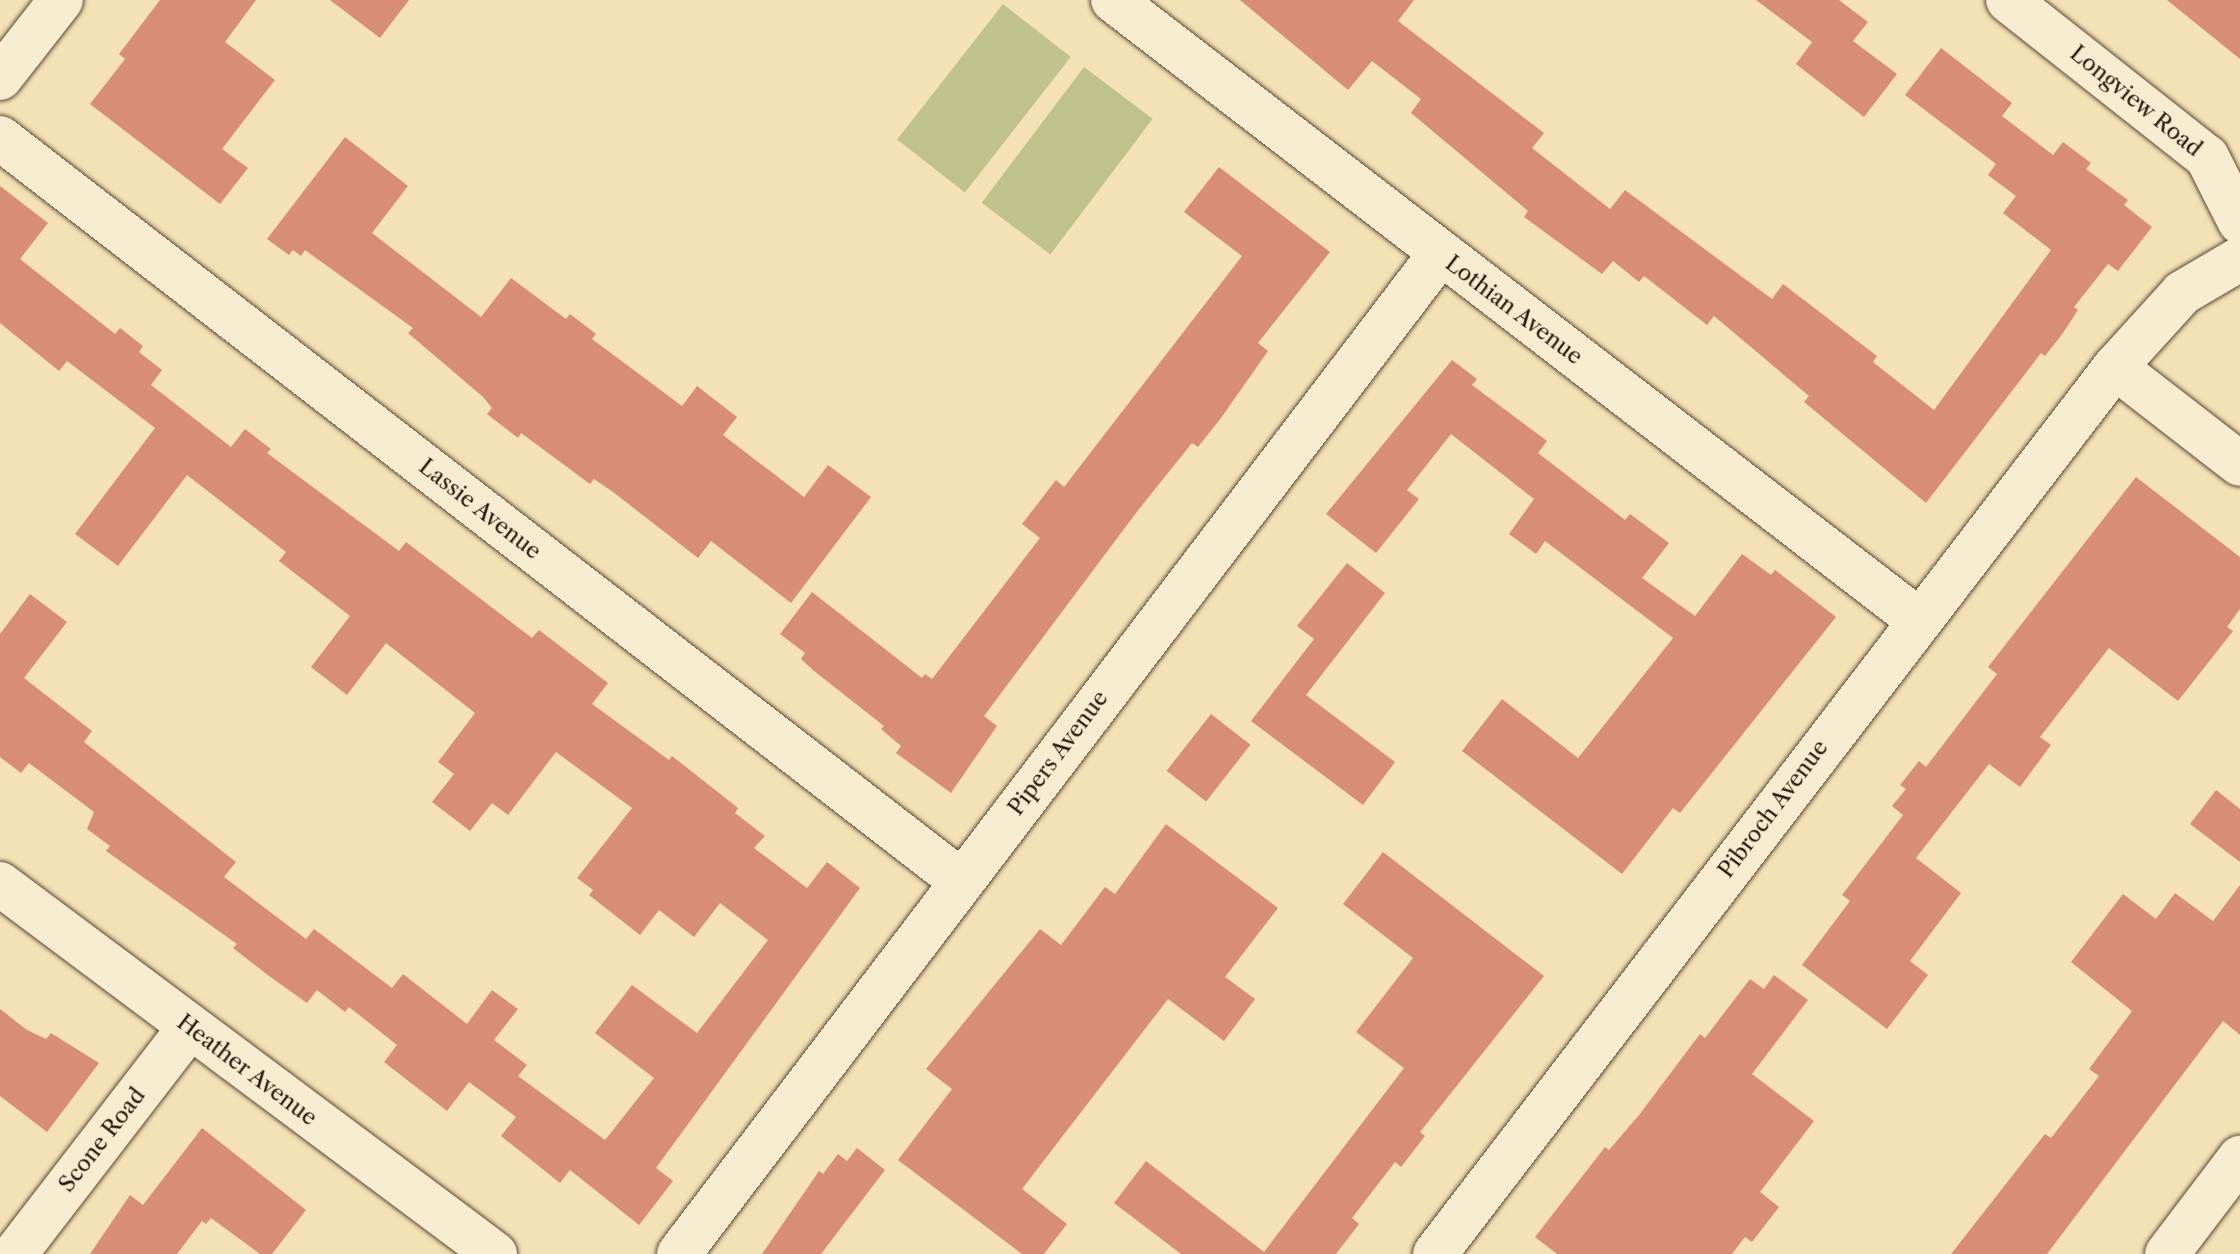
<!DOCTYPE html>
<html>
<head>
<meta charset="utf-8">
<style>
	body { margin:0 }
	#map { position:relative; width:2240px; height:1254px; overflow:hidden; background:#f5e1b6; font-family:"Libre Caslon Text",serif }
	div>[style] { position:absolute }
	[style*='--x'] { left:calc(var(--x)*1px); top:calc(var(--y)*1px); width:calc(var(--w)*1px); rotate:calc(var(--a)*1deg) }
	.green>* { inset:0; background:#c0c28b; transform-origin:0 0 }
	.building>* { inset:0; background:#d88e74; transform-origin:0 0 }
	.roads { filter:drop-shadow(0 0 2px #5a4935) drop-shadow(0 0 2px #5a4935) }
	.minor>* { height:44px; margin:-22px; padding:0 22px; transform-origin:22px; border-radius:22px; background:#f8ecd0 }
	span { translate:-50% -50%; white-space:nowrap; text-align:center; line-height:1.15; -webkit-text-stroke:8px #f8ecd0; paint-order:stroke }
	.street-label { font-size:22px; color:#27160a }
</style>
</head>
<body>
<div id="map">
	<div class="green">
		<div style="left:1003px;top:4px;width:86px;height:172px;rotate:38deg"></div>
		<div style="left:1084px;top:67px;width:86px;height:170px;rotate:37deg"></div>
	</div>
	<div class="building">
		<div style="clip-path:polygon(160px 0,256px 0,225px 42px,275px 80px,222px 149px,248px 168px,220px 204px,90px 104px,125px 59px,119px 54px)"></div>
		<div style="clip-path:polygon(330px 0,409px 0,380px 38px)"></div>
		<div style="clip-path:polygon(1240px 0,1414px 0,1398px 21px,1544px 133px,1532px 148px,1610px 209px,1625px 190px,1772px 299px,1783px 284px,1877px 356px,1873px 362px,1934px 410px,2051px 250px,2003px 213px,2016px 196px,1988px 175px,1996px 164px,1905px 95px,1941px 48px,2012px 103px,2002px 116px,2053px 155px,2063px 142px,2091px 163px,2086px 169px,2128px 200px,2124px 205px,2152px 227px,2118px 271px,2108px 264px,2074px 307px,2078px 310px,2063px 333px,2045px 356px,2041px 353px,1926px 503px,1804px 402px,1809px 396px,1714px 316px,1707px 325px,1644px 276px,1639px 282px,1613px 261px,1602px 274px,1524px 217px,1528px 211px,1411px 113px,1421px 99px,1372px 61px,1348px 90px)"></div>
		<div style="clip-path:polygon(1756px 0,1839px 0,1868px 22px,1853px 41px,1897px 74px,1864px 117px,1796px 64px,1812px 42px)"></div>
		<div style="clip-path:polygon(2167px 0,2240px 0,2240px 59px)"></div>
		<div style="clip-path:polygon(345px 137px,408px 186px,372px 233px,481px 317px,511px 278px,566px 319px,570px 314px,596px 334px,592px 339px,682px 406px,697px 386px,737px 417px,723px 435px,804px 497px,828px 465px,871px 497px,791px 603px,711px 541px,698px 558px,613px 492px,594px 479px,590px 484px,521px 433px,518px 438px,487px 414px,492px 408px,483px 397px,408px 333px,413px 328px,305px 250px,301px 256px,293px 250px,289px 255px,267px 239px)"></div>
		<div style="clip-path:polygon(1219px 167px,1330px 252px,1258px 343px,1268px 351px,1221px 418px,1198px 447px,1192px 443px,1139px 509px,984px 716px,997px 726px,951px 793px,896px 753px,901px 746px,881px 729px,884px 726px,814px 671px,801px 659px,805px 653px,780px 634px,812px 592px,922px 678px,925px 674px,932px 679px,1040px 538px,1022px 524px,1056px 480px,1064px 487px,1242px 256px,1184px 212px)"></div>
		<div style="clip-path:polygon(0 186px,48px 223px,20px 259px,115px 334px,120px 328px,143px 346px,139px 352px,162px 370px,151px 385px,231px 447px,245px 429px,271px 449px,267px 453px,399px 551px,406px 542px,532px 638px,539px 630px,608px 683px,592px 704px,669px 760px,672px 756px,738px 808px,735px 813px,765px 836px,754px 848px,807px 888px,827px 862px,860px 888px,656px 1168px,673px 1181px,639px 1225px,570px 1170px,560px 1183px,501px 1136px,516px 1117px,469px 1082px,447px 1111px,384px 1062px,397px 1045px,349px 1007px,345px 1012px,317px 990px,307px 1003px,269px 976px,233px 948px,237px 944px,106px 851px,110px 846px,87px 829px,94px 812px,29px 763px,21px 773px,0 757px,0 634px,30px 594px,67px 622px,24px 678px,92px 731px,84px 742px,236px 862px,224px 877px,306px 939px,314px 929px,392px 988px,403px 974px,467px 1024px,492px 990px,518px 1009px,494px 1040px,527px 1065px,518px 1076px,605px 1140px,654px 1078px,595px 1033px,632px 985px,697px 1033px,768px 940px,720px 903px,694px 937px,659px 910px,640px 935px,589px 895px,593px 890px,577px 878px,632px 808px,556px 752px,508px 815px,492px 803px,470px 831px,432px 802px,454px 774px,438px 762px,475px 713px,386px 643px,347px 695px,311px 667px,350px 616px,279px 561px,286px 552px,187px 475px,118px 566px,75px 534px,155px 428px,67px 361px,59px 371px,0 323px)"></div>
		<div style="clip-path:polygon(1452px 360px,1477px 379px,1472px 385px,1547px 441px,1538px 453px,1625px 520px,1630px 514px,1669px 543px,1642px 578px,1695px 616px,1742px 554px,1771px 575px,1775px 570px,1836px 617px,1680px 813px,1673px 808px,1622px 874px,1462px 751px,1502px 699px,1578px 758px,1673px 638px,1545px 541px,1536px 554px,1509px 534px,1534px 499px,1451px 434px,1407px 490px,1419px 499px,1376px 553px,1326px 514px)"></div>
		<div style="clip-path:polygon(2136px 477px,2240px 557px,2240px 609px,2227px 627px,2233px 631px,2178px 701px,2109px 648px,2040px 737px,2051px 745px,2020px 787px,1989px 764px,1916px 858px,1961px 893px,1910px 961px,1928px 975px,1887px 1029px,1802px 965px,1850px 901px,1842px 895px,1903px 815px,1892px 806px,1906px 789px,1900px 785px,1919px 761px,1926px 767px,1997px 674px,1988px 667px)"></div>
		<div style="clip-path:polygon(1347px 563px,1385px 593px,1306px 695px,1395px 762px,1363px 805px,1251px 721px,1314px 639px,1297px 626px)"></div>
		<div style="left:1211px;top:714px;width:50px;height:72px;rotate:38deg"></div>
		<div style="clip-path:polygon(2216px 790px,2240px 809px,2240px 862px,2190px 824px)"></div>
		<div style="clip-path:polygon(1166px 824px,1278px 908px,1225px 977px,1255px 999px,1224px 1041px,1168px 999px,1022px 1189px,1067px 1224px,1044px 1254px,1022px 1254px,898px 1160px,952px 1089px,926px 1069px,1040px 929px,1061px 945px,1105px 887px,1115px 894px)"></div>
		<div style="clip-path:polygon(1383px 852px,1544px 976px,1420px 1132px,1425px 1136px,1401px 1167px,1395px 1162px,1352px 1218px,1359px 1224px,1336px 1254px,1181px 1254px,1114px 1203px,1146px 1161px,1264px 1252px,1404px 1068px,1356px 1032px,1413px 958px,1343px 904px)"></div>
		<div style="clip-path:polygon(2240px 885px,2240px 1035px,2223px 1021px,2047px 1254px,1951px 1254px,2045px 1134px,2051px 1138px,2099px 1076px,2089px 1069px,2132px 1011px,2071px 962px,2123px 894px,2156px 919px,2175px 893px,2213px 921px)"></div>
		<div style="clip-path:polygon(1774px 975px,1808px 1000px,1752px 1074px,1814px 1121px,1760px 1192px,1779px 1207px,1752px 1242px,1745px 1237px,1732px 1254px,1557px 1254px,1535px 1237px,1605px 1147px,1609px 1150px,1639px 1115px,1700px 1034px,1705px 1038px,1750px 979px,1764px 989px)"></div>
		<div style="clip-path:polygon(0 1009px,27px 1030px,46px 1039px,51px 1033px,99px 1063px,47px 1132px,0 1096px)"></div>
		<div style="clip-path:polygon(202px 1128px,306px 1210px,272px 1254px,260px 1254px,211px 1218px,206px 1224px,202px 1221px,177px 1254px,90px 1254px,130px 1195px,143px 1205px)"></div>
		<div style="clip-path:polygon(857px 1148px,885px 1170px,821px 1254px,762px 1254px,819px 1171px,823px 1174px,838px 1154px,847px 1161px)"></div>
	</div>
	<div class="roads">
		<div class="minor">
			<div style="--x:1113;--y:0;--w:1015;--a:37.59"></div>
			<div style="--x:2008;--y:0;--w:253;--a:38.3"></div>
			<div style="--x:2207;--y:157;--w:73;--a:63.1"></div>
			<div style="--x:0;--y:78;--w:99;--a:-52"></div>
			<div style="--x:0;--y:138;--w:1215;--a:37.71"></div>
			<div style="--x:2115;--y:367;--w:158;--a:37.8"></div>
			<div style="--x:0;--y:884;--w:618;--a:36.78"></div>
			<div style="--x:15;--y:1254;--w:287;--a:-52.4"></div>
			<div style="--x:679;--y:1254;--w:1257;--a:-52.73"></div>
			<div style="--x:1435;--y:1254;--w:1118;--a:-52.53"></div>
			<div style="--x:2115;--y:367;--w:100;--a:-47.8"></div>
			<div style="--x:2182;--y:293;--w:67;--a:-30.4"></div>
			<div style="--x:2167;--y:1254;--w:121;--a:-52.8"></div>
		</div>
	</div>
	<div class="street-label">
		<span style="left:2136px;top:101px;rotate:39deg">Longview Road</span>
		<span style="left:1514px;top:310px;rotate:37deg">Lothian Avenue</span>
		<span style="left:480px;top:509px;rotate:38deg">Lassie Avenue</span>
		<span style="left:1058px;top:753px;rotate:-53deg">Pipers Avenue</span>
		<span style="left:1773px;top:809px;rotate:-53deg">Pibroch Avenue</span>
		<span style="left:247px;top:1070px;rotate:37deg">Heather Avenue</span>
		<span style="left:102px;top:1140px;rotate:-52deg">Scone Road</span>
	</div>
</div>
</body>
</html>
